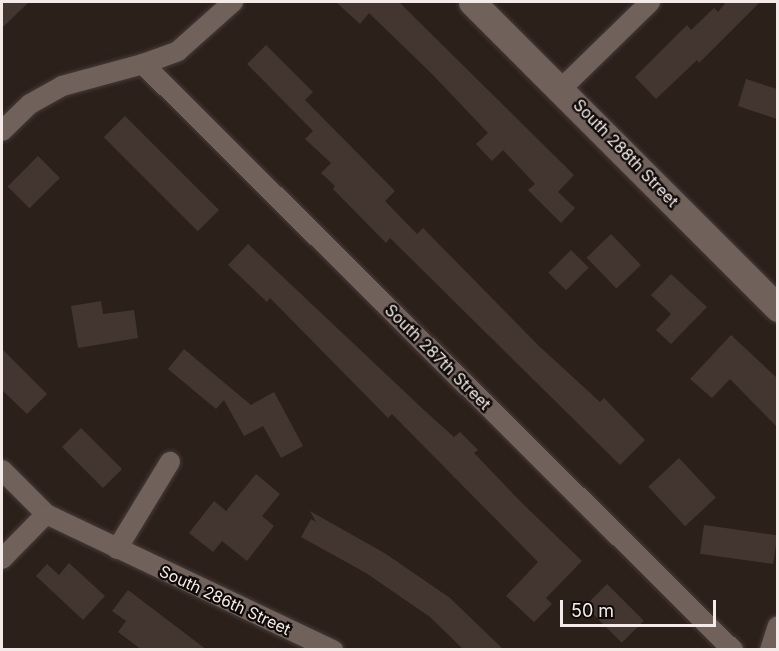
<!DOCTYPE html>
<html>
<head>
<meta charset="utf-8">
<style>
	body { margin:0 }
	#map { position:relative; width:779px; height:651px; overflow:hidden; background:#2c201b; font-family:Inter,sans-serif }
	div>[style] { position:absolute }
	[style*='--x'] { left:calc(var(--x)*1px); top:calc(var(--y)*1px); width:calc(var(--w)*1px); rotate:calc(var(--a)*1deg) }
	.building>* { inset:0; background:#433631; transform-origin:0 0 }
	.roads { filter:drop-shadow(0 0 2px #453b38) drop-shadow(0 0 2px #453b38) }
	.street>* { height:20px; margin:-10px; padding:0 10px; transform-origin:10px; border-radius:10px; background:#70615b }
	.secondary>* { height:27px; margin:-13.5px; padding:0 13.5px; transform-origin:13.5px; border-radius:13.5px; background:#70615b }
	span { translate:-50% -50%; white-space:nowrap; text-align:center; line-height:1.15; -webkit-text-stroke:4.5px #100b09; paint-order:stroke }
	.street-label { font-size:16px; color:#f4ebe8 }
	.frame { position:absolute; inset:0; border:3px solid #f4ebe8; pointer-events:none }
	.scale { position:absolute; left:560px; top:600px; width:156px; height:27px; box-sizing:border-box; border:3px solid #f4ebe8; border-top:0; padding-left:8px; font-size:18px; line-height:21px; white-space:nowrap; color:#f4ebe8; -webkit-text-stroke:4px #100b09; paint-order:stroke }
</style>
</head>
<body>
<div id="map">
	<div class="building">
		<div style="clip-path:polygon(2px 2px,29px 2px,2px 28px)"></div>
		<div style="clip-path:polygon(336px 2px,399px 2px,574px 175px,558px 192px,575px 208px,561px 223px,528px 190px,535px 184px,503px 150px,492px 161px,476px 144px,488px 133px,432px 74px,369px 13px,360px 24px)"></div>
		<div style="clip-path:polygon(726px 2px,760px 2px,699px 63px,697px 60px,656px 99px,635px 77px,687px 25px,691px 30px,714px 8px,718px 12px)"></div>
		<div style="clip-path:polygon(266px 45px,313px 92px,305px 100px,395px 191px,385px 201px,417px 234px,423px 228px,539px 346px,600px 402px,604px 398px,645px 440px,620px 465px,390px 238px,386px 243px,333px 189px,335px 186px,321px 173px,331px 163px,305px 139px,313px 131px,247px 64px)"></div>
		<div style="clip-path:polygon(746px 79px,777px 89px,777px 119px,738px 106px)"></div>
		<div style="left:125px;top:116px;width:133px;height:30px;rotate:45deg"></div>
		<div style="left:38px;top:156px;width:31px;height:43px;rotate:45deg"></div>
		<div style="left:611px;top:234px;width:43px;height:34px;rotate:46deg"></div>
		<div style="clip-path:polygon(248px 244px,425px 411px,454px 437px,460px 432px,478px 450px,474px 453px,522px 503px,582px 561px,546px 598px,552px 604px,534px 622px,506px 596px,538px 562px,392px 414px,388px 418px,270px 298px,267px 302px,228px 265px)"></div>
		<div style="left:571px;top:250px;width:25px;height:32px;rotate:45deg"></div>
		<div style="clip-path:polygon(671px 274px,707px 307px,671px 344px,656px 330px,671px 314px,651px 295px)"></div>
		<div style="clip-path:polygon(101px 301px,103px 314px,134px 310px,138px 338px,78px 348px,71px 306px)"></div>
		<div style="clip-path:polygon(731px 335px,777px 378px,777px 427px,730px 379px,712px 398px,690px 379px)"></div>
		<div style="clip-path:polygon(2px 349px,47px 394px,27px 414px,2px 390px)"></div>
		<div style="clip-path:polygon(184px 349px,251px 405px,274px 392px,303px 446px,281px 458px,263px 426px,244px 436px,224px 400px,216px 409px,168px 369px)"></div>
		<div style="left:81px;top:428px;width:58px;height:27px;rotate:45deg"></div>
		<div style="left:679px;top:458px;width:54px;height:42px;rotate:47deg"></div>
		<div style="clip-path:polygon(256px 474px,280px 494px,262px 516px,274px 526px,247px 561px,222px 541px,213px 552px,189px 533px,214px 501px,226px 511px)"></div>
		<div style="clip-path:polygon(310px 511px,386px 554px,450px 598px,504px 650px,464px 650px,430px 617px,366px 573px,301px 537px,311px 519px,316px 522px)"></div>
		<div style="left:704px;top:525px;width:74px;height:29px;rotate:8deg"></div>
		<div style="clip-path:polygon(69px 563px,105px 596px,83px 620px,36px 576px,47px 564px,59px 575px)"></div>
		<div style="left:607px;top:584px;width:52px;height:31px;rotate:45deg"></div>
		<div style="clip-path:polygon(128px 590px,207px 650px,142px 650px,118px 632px,126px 621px,112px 611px)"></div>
	</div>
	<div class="roads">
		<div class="street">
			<div style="--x:143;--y:64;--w:832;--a:44.81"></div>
			<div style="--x:562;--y:88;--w:123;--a:-44.3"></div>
			<div style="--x:2;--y:131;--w:39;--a:-44"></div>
			<div style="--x:30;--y:104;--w:37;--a:-29"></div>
			<div style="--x:62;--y:86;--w:84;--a:-15.2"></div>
			<div style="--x:143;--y:64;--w:37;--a:-20"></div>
			<div style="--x:178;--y:51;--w:74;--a:-41.7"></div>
			<div style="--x:2;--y:470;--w:62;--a:45"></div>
			<div style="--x:46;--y:514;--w:318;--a:25.4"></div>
			<div style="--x:117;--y:549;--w:102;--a:-58.7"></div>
			<div style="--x:2;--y:559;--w:63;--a:-45.6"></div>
			<div style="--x:770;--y:650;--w:25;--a:-72"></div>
		</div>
		<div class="secondary">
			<div style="--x:472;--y:2;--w:433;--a:45"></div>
		</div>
	</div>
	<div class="street-label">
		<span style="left:626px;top:153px;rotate:46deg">South 288th Street</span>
		<span style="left:438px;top:357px;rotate:45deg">South 287th Street</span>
		<span style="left:225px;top:600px;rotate:25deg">South 286th Street</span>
	</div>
	<div class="frame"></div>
	<div class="scale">50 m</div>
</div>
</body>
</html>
